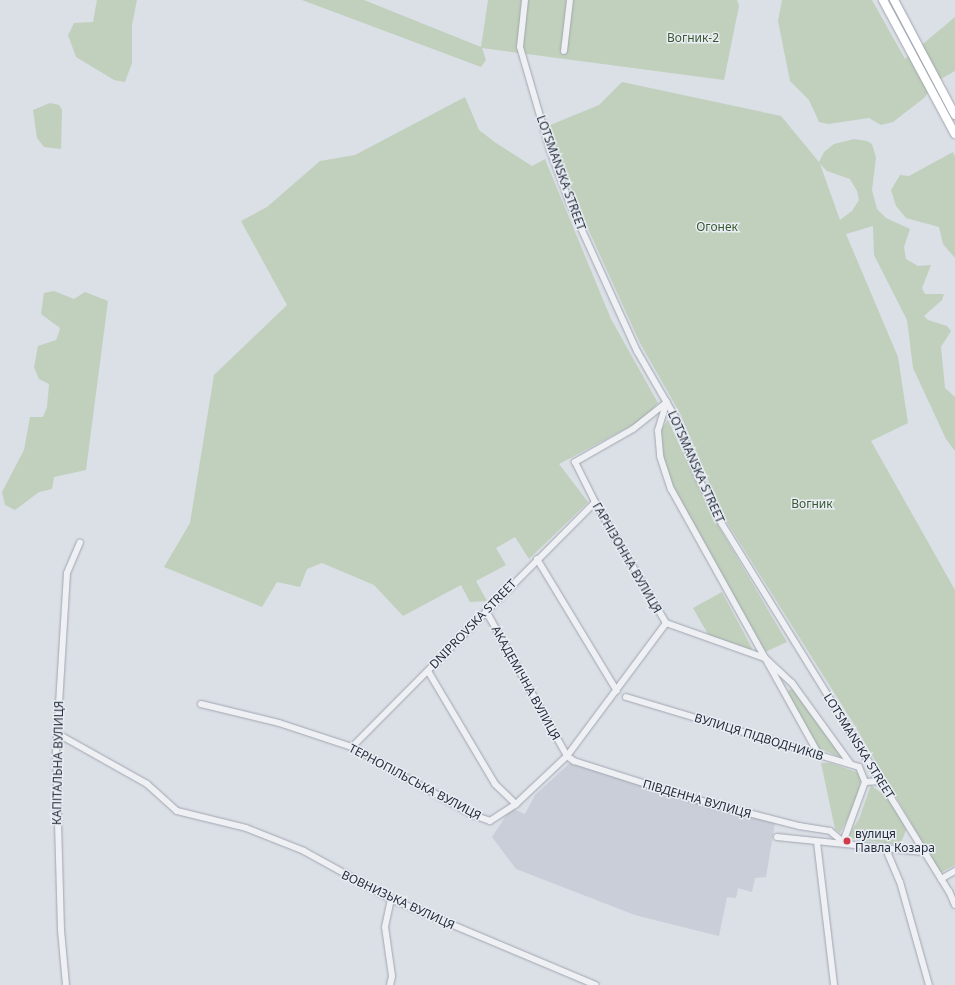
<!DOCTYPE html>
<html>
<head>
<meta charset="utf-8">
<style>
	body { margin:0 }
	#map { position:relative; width:955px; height:985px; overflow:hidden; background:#dbdfe6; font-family:"Noto Sans",sans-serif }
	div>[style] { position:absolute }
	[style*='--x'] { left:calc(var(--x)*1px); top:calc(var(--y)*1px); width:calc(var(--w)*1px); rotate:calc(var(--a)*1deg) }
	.built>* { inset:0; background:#c9ced8 }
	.green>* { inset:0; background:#c0d0bc }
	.roads { filter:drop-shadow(0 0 1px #a1a6b0) drop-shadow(0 0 1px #a1a6b0) }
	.minor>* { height:6px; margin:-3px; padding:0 3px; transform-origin:3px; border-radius:3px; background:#eef0f4 }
	.major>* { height:8px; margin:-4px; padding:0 4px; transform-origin:4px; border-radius:4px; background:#fff }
	.dots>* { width:11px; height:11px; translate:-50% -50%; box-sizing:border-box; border:2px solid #eaeef4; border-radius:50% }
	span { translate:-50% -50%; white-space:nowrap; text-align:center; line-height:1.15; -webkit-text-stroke:3px #eaeef4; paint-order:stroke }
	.park-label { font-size:12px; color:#385832 }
	.street-label { font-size:12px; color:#252d3c }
	.poi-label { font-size:12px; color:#252d3c }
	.left { translate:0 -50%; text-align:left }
</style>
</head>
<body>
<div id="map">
	<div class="built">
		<div style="clip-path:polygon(571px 762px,775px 823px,766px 877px,755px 878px,752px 892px,738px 888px,736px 898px,727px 897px,719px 936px,635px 915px,516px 869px,492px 837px,511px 808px,525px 814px,535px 795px)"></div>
	</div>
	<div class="green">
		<div style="clip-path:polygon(97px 0,137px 0,132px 25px,132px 63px,125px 82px,114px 80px,76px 57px,68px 35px,74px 23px,93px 22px)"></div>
		<div style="clip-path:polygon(302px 0,364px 0,481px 47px,488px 0,737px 0,739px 6px,724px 80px,482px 48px,486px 60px,481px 67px)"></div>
		<div style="clip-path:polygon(782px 0,872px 0,905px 59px,955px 17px,955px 71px,937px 81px,924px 98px,893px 122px,881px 125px,869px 118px,828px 124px,819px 122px,809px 100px,790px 81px,778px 21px)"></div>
		<div style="clip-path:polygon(evenodd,622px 82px,781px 116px,819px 162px,824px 152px,834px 144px,854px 139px,867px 141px,872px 144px,876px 158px,872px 190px,877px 209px,886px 218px,910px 229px,904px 247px,906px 259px,918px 266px,931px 265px,922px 288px,925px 294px,944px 294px,942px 300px,924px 316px,928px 320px,947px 326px,951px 331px,941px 347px,945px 388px,955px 397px,955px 451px,946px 439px,913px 368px,907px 320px,874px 255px,873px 226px,846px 234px,898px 357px,908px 423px,871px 441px,955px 590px,955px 865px,940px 873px,857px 729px,723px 516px,681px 415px,640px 343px,579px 209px,548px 126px,599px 105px,622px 82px,820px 164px,827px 171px,850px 179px,857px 191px,859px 200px,852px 211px,840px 220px,820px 164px)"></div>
		<div style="clip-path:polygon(465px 97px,479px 130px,496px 143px,532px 166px,545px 159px,611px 319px,658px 403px,644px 419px,559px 464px,588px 502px,529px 559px,515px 537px,496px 548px,506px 565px,476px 581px,487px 601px,470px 602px,461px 585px,403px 616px,374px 585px,322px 563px,307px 569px,300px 587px,277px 582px,262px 607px,164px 567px,190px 523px,214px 375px,287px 305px,241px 221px,267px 207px,320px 161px,355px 155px)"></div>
		<div style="clip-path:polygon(50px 103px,59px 105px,62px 110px,61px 149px,44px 147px,37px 138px,33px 110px)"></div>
		<div style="clip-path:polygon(953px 152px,955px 156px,955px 258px,943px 244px,939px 227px,906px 218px,896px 206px,891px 190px,900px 175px,909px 176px)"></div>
		<div style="clip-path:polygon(54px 291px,74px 299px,85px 292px,108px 301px,86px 470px,54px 477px,52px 489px,39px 492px,15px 510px,5px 505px,2px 492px,24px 450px,30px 417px,43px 417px,47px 407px,49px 384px,39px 379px,34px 367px,38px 346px,56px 340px,59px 332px,60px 328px,41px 314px,44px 293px)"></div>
		<div style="clip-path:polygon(668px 420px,712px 515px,787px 642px,765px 652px,674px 489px,662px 456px,660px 431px)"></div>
		<div style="clip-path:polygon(722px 592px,753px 650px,709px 636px,693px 608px)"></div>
		<div style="clip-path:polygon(793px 688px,846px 760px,819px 748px,789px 696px,788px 691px)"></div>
		<div style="clip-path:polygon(821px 763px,830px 763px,862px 774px,857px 800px,840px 833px,835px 829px)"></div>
		<div style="clip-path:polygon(871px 785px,889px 799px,907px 828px,900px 845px,847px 838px,859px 819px)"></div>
	</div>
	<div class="roads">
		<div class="minor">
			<div style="--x:525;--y:0;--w:47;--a:96.1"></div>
			<div style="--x:520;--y:47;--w:107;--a:73.8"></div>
			<div style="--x:550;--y:150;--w:58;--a:69.7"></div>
			<div style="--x:570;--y:204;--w:162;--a:65.5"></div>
			<div style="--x:637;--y:351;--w:82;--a:60"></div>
			<div style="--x:678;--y:422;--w:61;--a:69.8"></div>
			<div style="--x:699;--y:479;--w:51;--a:62.9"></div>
			<div style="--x:722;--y:524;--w:432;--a:58.3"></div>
			<div style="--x:949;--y:891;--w:15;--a:67"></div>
			<div style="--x:564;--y:51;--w:51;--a:-83.3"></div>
			<div style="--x:667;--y:402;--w:43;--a:141.5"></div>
			<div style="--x:633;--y:429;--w:67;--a:150.4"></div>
			<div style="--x:575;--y:462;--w:45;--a:63.4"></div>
			<div style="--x:595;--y:502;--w:140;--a:59.6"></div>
			<div style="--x:666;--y:623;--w:105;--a:19.5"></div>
			<div style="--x:765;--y:658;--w:37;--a:43"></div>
			<div style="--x:792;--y:683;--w:99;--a:54.1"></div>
			<div style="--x:666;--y:404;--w:28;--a:107"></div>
			<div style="--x:658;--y:431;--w:25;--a:85"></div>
			<div style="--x:660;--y:456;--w:35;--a:72"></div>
			<div style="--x:671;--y:489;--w:304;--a:60.9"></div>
			<div style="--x:537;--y:559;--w:154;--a:58.8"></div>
			<div style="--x:486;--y:611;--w:166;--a:60.8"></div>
			<div style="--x:567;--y:756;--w:9;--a:36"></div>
			<div style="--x:574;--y:761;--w:122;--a:17.7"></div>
			<div style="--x:690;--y:798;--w:113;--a:14.4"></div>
			<div style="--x:799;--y:826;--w:31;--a:9"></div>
			<div style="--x:830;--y:831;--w:17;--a:40"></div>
			<div style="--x:428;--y:671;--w:131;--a:59.3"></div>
			<div style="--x:495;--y:784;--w:29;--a:44"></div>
			<div style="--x:626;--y:697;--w:243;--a:16.7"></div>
			<div style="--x:859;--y:767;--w:16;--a:68"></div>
			<div style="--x:865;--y:782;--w:64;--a:110.1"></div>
			<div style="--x:201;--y:704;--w:80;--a:13.7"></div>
			<div style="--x:279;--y:723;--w:77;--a:18.2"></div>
			<div style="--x:352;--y:747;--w:139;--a:29.3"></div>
			<div style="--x:473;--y:815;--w:18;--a:19"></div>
			<div style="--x:490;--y:821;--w:31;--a:-33"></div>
			<div style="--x:516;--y:804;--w:70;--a:-43.3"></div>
			<div style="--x:567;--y:756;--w:166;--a:-53.3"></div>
			<div style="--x:58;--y:734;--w:102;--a:29.3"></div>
			<div style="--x:147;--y:784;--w:40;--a:42"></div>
			<div style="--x:177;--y:811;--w:71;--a:13.8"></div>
			<div style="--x:246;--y:828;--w:62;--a:21.6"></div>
			<div style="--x:304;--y:851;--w:99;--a:28.9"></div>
			<div style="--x:391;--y:899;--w:222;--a:22.8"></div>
			<div style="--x:352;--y:747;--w:345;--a:-45.2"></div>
			<div style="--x:865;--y:782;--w:16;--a:-4"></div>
			<div style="--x:777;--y:837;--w:147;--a:5.9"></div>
			<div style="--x:817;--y:842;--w:144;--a:83.2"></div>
			<div style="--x:885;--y:847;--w:38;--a:67"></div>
			<div style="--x:900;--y:882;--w:107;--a:74.3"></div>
			<div style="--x:941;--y:879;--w:16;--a:-30"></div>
			<div style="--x:66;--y:985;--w:55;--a:-95.2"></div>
			<div style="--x:61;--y:930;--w:177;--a:-91.6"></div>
			<div style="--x:56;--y:753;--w:180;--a:-86.5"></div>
			<div style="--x:67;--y:573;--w:33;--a:-67"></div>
			<div style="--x:390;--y:985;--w:9;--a:-77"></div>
			<div style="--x:392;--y:976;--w:49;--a:-98.1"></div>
			<div style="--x:385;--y:927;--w:29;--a:-78"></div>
		</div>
		<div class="major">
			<div style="--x:883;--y:0;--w:152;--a:61.8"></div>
			<div style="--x:894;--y:0;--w:130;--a:62.1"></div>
		</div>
	</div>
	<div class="dots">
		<div style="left:847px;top:841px;background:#d03c4b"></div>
	</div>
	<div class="park-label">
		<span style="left:693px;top:38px">Вогник-2</span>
		<span style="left:717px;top:227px">Огонек</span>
		<span style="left:812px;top:504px">Вогник</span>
	</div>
	<div class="street-label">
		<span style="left:561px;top:173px;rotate:70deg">LOTSMANSKA STREET</span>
		<span style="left:696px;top:467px;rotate:66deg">LOTSMANSKA STREET</span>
		<span style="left:627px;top:558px;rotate:60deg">ГАРНІЗОННА ВУЛИЦЯ</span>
		<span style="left:473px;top:624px;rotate:-46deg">DNIPROVSKA STREET</span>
		<span style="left:526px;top:683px;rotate:61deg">АКАДЕМІЧНА ВУЛИЦЯ</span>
		<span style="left:759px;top:737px;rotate:17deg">ВУЛИЦЯ ПІДВОДНИКІВ</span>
		<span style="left:859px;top:746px;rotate:58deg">LOTSMANSKA STREET</span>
		<span style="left:58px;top:763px;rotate:-89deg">КАПІТАЛЬНА ВУЛИЦЯ</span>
		<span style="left:415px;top:782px;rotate:28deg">ТЕРНОПІЛЬСЬКА ВУЛИЦЯ</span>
		<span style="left:697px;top:799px;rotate:16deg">ПІВДЕННА ВУЛИЦЯ</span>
		<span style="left:398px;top:900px;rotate:25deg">ВОВНИЗЬКА ВУЛИЦЯ</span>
	</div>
	<div class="poi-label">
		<span class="left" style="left:855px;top:841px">вулиця<br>Павла Козара</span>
	</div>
</div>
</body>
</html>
